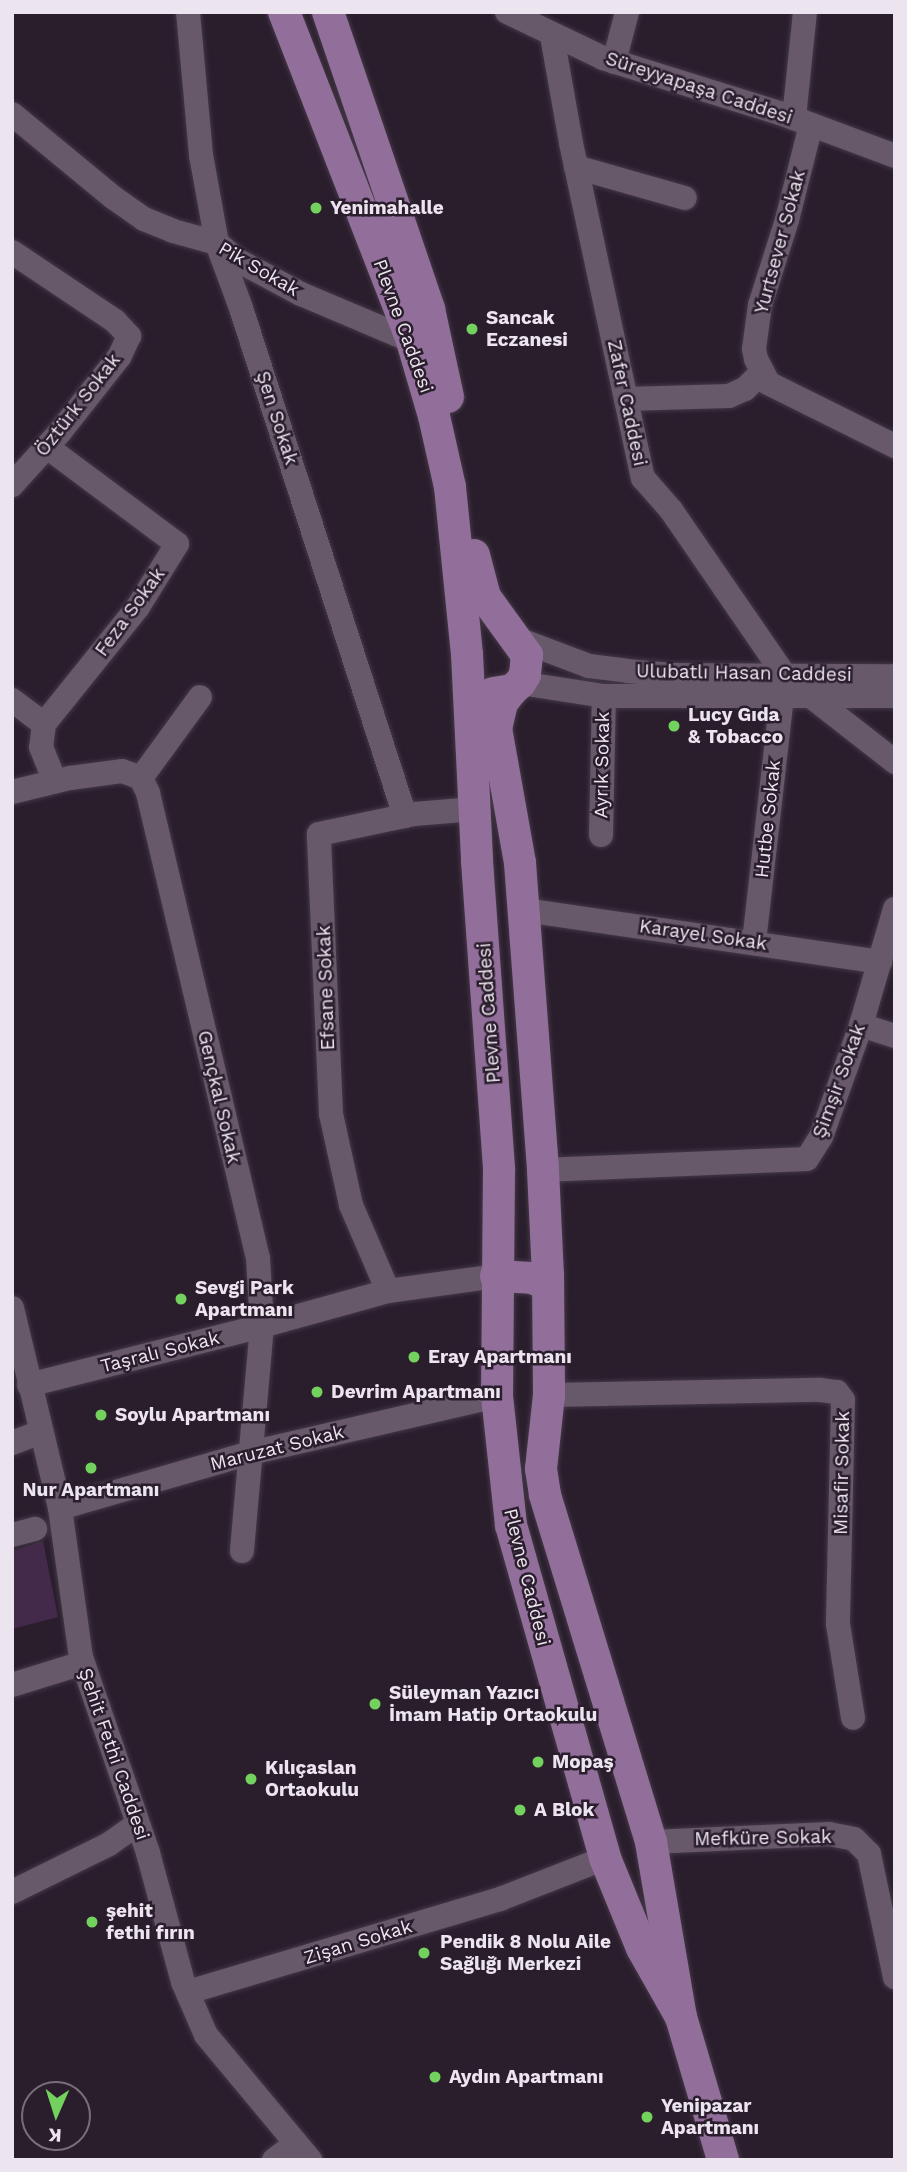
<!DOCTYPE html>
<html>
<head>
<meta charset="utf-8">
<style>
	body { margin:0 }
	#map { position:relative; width:907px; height:2172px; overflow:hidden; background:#2a1e2d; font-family:"Work Sans",sans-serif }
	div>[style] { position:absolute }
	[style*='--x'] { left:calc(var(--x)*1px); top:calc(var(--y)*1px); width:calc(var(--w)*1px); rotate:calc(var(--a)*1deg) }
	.green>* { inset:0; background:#442a4a }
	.roads { filter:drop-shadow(0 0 2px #433845) drop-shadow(0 0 2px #433845) }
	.minor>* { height:24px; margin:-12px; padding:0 12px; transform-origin:12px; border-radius:12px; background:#67586a }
	.major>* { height:32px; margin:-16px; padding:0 16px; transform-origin:16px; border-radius:16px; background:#926f9b }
	.dots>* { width:19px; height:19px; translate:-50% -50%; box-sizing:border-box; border:4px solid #2a1e2d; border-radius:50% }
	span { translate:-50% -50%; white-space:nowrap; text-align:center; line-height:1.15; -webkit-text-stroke:5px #2a1e2d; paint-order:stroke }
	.street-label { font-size:19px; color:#ece4ee }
	.poi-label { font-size:19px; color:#ece4ee; font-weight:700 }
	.left { translate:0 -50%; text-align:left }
	.frame { position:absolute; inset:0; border:14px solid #ece4ee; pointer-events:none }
	.north { position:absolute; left:21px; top:2081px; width:70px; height:70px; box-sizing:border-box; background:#2a1e2d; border:2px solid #786d7a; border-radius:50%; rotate:183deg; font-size:19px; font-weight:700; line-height:28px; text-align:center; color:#ece4ee }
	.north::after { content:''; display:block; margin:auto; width:24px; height:32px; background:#73d25d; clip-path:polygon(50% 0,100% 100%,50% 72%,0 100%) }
</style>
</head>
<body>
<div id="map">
	<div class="green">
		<div style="clip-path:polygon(43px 1541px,58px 1617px,12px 1629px,12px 1551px)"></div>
	</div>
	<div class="roads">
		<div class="minor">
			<div style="--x:188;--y:12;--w:144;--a:84.8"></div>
			<div style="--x:201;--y:155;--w:89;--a:79.7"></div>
			<div style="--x:217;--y:243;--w:69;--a:69.7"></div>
			<div style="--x:241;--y:308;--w:534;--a:72.11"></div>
			<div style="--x:507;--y:12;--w:106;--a:25.6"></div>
			<div style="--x:603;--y:58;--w:185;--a:17.3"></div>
			<div style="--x:780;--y:113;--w:123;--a:20.5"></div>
			<div style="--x:552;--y:36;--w:109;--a:79.9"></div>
			<div style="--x:571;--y:143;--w:343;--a:77.9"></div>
			<div style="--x:643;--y:478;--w:43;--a:48.8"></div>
			<div style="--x:671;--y:510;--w:201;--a:55.5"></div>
			<div style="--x:785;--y:676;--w:140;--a:38"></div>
			<div style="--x:614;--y:62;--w:52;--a:-75.4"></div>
			<div style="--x:12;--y:114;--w:132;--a:39.5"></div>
			<div style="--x:114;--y:198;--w:37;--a:35"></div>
			<div style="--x:144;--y:219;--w:31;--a:22"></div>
			<div style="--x:173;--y:231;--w:46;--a:15.3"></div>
			<div style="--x:217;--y:243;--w:26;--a:40"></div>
			<div style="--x:237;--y:260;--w:72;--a:28"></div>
			<div style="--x:301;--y:294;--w:121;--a:22.9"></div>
			<div style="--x:794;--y:118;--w:107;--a:-84.1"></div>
			<div style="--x:811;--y:125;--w:98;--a:104.2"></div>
			<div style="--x:787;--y:220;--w:89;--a:107.6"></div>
			<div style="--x:760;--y:305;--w:44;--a:97.8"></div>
			<div style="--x:754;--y:349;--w:10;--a:79"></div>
			<div style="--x:756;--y:359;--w:27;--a:63"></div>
			<div style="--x:768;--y:383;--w:142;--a:26.4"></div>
			<div style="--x:576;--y:167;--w:113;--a:15.9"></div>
			<div style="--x:12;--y:252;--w:124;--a:33.8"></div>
			<div style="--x:115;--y:321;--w:21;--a:47"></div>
			<div style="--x:129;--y:336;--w:23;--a:115"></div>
			<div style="--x:119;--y:357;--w:95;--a:128.2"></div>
			<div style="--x:60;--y:432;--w:72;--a:132.2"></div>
			<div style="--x:626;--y:399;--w:103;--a:-1.7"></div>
			<div style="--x:729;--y:396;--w:17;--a:-24"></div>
			<div style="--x:745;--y:389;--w:23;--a:-45"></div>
			<div style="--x:47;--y:447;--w:162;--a:36.7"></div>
			<div style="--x:177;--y:544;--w:74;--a:121.8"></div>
			<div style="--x:138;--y:607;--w:150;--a:128.8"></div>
			<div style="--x:44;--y:724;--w:23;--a:97"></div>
			<div style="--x:41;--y:747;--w:37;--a:68"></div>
			<div style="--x:515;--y:638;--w:79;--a:20.7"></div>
			<div style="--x:589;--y:666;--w:38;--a:7"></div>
			<div style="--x:627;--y:671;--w:46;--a:5"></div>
			<div style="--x:673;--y:675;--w:222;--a:0.3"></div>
			<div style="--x:520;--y:683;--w:85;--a:8.8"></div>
			<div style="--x:604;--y:696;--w:291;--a:0"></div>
			<div style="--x:12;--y:700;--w:40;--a:37"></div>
			<div style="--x:141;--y:778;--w:100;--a:-53.9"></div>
			<div style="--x:12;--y:792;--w:60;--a:-13.6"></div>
			<div style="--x:70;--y:778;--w:52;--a:-7.7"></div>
			<div style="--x:122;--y:771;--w:20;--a:20"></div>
			<div style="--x:141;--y:778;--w:17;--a:65"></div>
			<div style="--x:148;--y:793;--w:478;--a:76.7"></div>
			<div style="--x:258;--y:1258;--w:68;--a:86.6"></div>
			<div style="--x:262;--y:1326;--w:226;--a:95.1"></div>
			<div style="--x:601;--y:835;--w:139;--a:-88.8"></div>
			<div style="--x:525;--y:910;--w:359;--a:8.3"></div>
			<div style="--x:754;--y:942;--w:249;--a:-83.5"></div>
			<div style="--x:861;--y:1025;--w:36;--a:18"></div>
			<div style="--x:543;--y:1170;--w:264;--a:-2.4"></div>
			<div style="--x:807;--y:1159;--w:26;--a:-58"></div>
			<div style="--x:821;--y:1137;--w:119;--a:-70.3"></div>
			<div style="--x:861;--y:1025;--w:121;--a:-73.7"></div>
			<div style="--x:388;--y:1291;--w:94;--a:-113.3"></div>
			<div style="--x:351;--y:1205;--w:93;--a:-102.4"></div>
			<div style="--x:331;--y:1114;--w:280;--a:-92.5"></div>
			<div style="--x:319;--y:834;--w:97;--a:-11.9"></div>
			<div style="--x:414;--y:814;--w:61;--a:-4.7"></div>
			<div style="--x:12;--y:1308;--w:206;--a:76.5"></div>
			<div style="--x:60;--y:1508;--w:150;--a:82"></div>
			<div style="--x:81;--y:1657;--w:207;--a:71.1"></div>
			<div style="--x:148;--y:1853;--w:134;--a:74.8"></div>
			<div style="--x:183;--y:1982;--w:58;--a:66.5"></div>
			<div style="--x:206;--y:2035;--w:163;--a:50.2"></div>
			<div style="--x:29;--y:1385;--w:240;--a:-14.2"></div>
			<div style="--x:262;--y:1326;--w:131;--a:-15.5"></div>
			<div style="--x:388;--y:1291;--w:109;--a:-7.9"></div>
			<div style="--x:549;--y:1395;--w:271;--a:-1.1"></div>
			<div style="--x:820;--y:1390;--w:17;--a:7"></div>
			<div style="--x:837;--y:1392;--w:10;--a:53"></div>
			<div style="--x:843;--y:1400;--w:224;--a:91.3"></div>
			<div style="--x:838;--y:1624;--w:95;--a:80.9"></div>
			<div style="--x:12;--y:1443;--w:30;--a:-21"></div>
			<div style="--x:60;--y:1508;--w:198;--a:-16.1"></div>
			<div style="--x:250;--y:1453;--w:253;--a:-13"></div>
			<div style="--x:12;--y:1535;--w:24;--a:-15"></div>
			<div style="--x:12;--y:1685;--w:74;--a:-17.2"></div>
			<div style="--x:651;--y:1842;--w:178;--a:-2.6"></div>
			<div style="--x:829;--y:1834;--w:25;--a:11"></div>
			<div style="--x:854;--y:1839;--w:21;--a:45"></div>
			<div style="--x:869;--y:1854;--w:126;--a:78.1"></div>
			<div style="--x:12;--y:1892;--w:108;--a:-26.3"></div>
			<div style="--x:109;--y:1844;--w:35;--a:-35"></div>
			<div style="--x:188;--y:1992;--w:326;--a:-16.6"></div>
			<div style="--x:500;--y:1899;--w:113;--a:-21.3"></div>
			<div style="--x:274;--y:2160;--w:26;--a:-37"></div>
		</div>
		<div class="major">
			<div style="--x:284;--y:12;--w:353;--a:68.7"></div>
			<div style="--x:412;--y:341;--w:78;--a:73.7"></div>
			<div style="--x:434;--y:416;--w:73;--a:77.3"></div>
			<div style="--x:450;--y:487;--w:168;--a:84.2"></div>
			<div style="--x:467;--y:654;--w:207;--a:87.2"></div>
			<div style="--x:477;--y:861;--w:310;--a:85.9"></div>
			<div style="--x:499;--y:1170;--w:226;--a:90.5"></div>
			<div style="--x:497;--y:1396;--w:130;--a:83.8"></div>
			<div style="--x:511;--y:1525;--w:346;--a:74.2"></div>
			<div style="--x:605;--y:1858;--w:97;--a:67.7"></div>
			<div style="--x:642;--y:1948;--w:79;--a:60.5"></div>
			<div style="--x:328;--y:12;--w:314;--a:71.2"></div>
			<div style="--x:429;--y:309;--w:90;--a:77.8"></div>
			<div style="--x:474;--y:555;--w:43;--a:75.3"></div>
			<div style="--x:485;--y:597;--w:72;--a:54.1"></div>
			<div style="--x:527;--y:655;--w:20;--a:96"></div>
			<div style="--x:525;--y:675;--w:9;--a:122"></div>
			<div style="--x:520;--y:683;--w:11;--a:139"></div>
			<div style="--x:512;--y:690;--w:19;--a:171"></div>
			<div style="--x:512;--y:690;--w:16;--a:128"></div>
			<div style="--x:502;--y:703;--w:26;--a:103"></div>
			<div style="--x:496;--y:728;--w:137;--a:79.9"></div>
			<div style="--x:520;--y:863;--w:308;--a:85.7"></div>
			<div style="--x:543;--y:1170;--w:105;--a:87.3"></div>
			<div style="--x:548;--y:1275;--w:120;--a:89.5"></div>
			<div style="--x:549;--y:1395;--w:74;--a:96.2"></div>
			<div style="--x:541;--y:1469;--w:26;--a:81"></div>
			<div style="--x:545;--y:1495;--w:363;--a:73"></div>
			<div style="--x:651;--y:1842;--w:178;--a:80.3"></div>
			<div style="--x:681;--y:2017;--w:149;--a:73.6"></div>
			<div style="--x:496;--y:1276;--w:36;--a:3"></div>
			<div style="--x:532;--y:1278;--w:13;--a:23"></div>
			<div style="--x:544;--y:1283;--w:8;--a:60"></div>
		</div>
	</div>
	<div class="dots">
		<div style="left:316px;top:208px;background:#73d25d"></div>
		<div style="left:472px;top:329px;background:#73d25d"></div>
		<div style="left:674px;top:726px;background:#73d25d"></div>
		<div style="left:181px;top:1299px;background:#73d25d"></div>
		<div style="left:414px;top:1357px;background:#73d25d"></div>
		<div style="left:317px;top:1392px;background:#73d25d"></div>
		<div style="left:101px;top:1415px;background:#73d25d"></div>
		<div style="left:91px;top:1468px;background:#73d25d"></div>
		<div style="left:375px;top:1704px;background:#73d25d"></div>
		<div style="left:538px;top:1762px;background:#73d25d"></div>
		<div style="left:251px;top:1779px;background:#73d25d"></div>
		<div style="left:520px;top:1810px;background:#73d25d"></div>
		<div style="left:92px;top:1922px;background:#73d25d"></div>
		<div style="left:424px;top:1953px;background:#73d25d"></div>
		<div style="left:435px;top:2077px;background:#73d25d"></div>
		<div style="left:647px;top:2117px;background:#73d25d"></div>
	</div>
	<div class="street-label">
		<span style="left:699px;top:88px;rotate:18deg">Süreyyapaşa Caddesi</span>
		<span style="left:780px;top:242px;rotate:-75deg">Yurtsever Sokak</span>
		<span style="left:259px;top:269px;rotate:30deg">Pik Sokak</span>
		<span style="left:403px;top:326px;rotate:70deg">Plevne Caddesi</span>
		<span style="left:627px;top:403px;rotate:78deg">Zafer Caddesi</span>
		<span style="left:78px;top:405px;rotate:-52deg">Öztürk Sokak</span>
		<span style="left:277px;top:418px;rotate:72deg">Şen Sokak</span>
		<span style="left:130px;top:612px;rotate:-54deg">Feza Sokak</span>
		<span style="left:744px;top:673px;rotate:1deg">Ulubatlı Hasan Caddesi</span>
		<span style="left:602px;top:765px;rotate:-89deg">Ayrık Sokak</span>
		<span style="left:768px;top:819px;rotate:-84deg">Hutbe Sokak</span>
		<span style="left:703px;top:935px;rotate:8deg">Karayel Sokak</span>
		<span style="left:326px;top:988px;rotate:-92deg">Efsane Sokak</span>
		<span style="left:489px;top:1013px;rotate:-94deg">Plevne Caddesi</span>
		<span style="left:839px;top:1081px;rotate:-70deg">Şimşir Sokak</span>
		<span style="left:219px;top:1097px;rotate:77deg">Gençkal Sokak</span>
		<span style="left:160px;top:1352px;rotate:-14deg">Taşralı Sokak</span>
		<span style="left:277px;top:1448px;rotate:-14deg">Maruzat Sokak</span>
		<span style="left:842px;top:1473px;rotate:-89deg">Misafir Sokak</span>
		<span style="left:527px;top:1577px;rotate:76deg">Plevne Caddesi</span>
		<span style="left:114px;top:1754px;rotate:71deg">Şehit Fethi Caddesi</span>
		<span style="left:763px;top:1838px;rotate:-1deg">Mefküre Sokak</span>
		<span style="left:358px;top:1942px;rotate:-17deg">Zişan Sokak</span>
	</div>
	<div class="poi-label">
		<span class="left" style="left:330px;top:208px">Yenimahalle</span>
		<span class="left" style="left:486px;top:329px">Sancak<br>Eczanesi</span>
		<span class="left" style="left:688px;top:726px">Lucy Gıda<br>&amp; Tobacco</span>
		<span class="left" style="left:195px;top:1299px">Sevgi Park<br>Apartmanı</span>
		<span class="left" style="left:428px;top:1357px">Eray Apartmanı</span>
		<span class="left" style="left:331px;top:1392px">Devrim Apartmanı</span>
		<span class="left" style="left:115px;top:1415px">Soylu Apartmanı</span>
		<span style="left:91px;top:1490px">Nur Apartmanı</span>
		<span class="left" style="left:389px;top:1704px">Süleyman Yazıcı<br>İmam Hatip Ortaokulu</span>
		<span class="left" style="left:552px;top:1762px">Mopaş</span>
		<span class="left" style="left:265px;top:1779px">Kılıçaslan<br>Ortaokulu</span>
		<span class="left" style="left:534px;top:1810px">A Blok</span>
		<span class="left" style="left:106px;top:1922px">şehit<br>fethi fırın</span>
		<span class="left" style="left:440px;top:1953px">Pendik 8 Nolu Aile<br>Sağlığı Merkezi</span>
		<span class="left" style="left:449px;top:2077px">Aydın Apartmanı</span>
		<span class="left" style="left:661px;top:2117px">Yenipazar<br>Apartmanı</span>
	</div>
	<div class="frame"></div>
	<div class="north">K</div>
</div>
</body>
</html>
